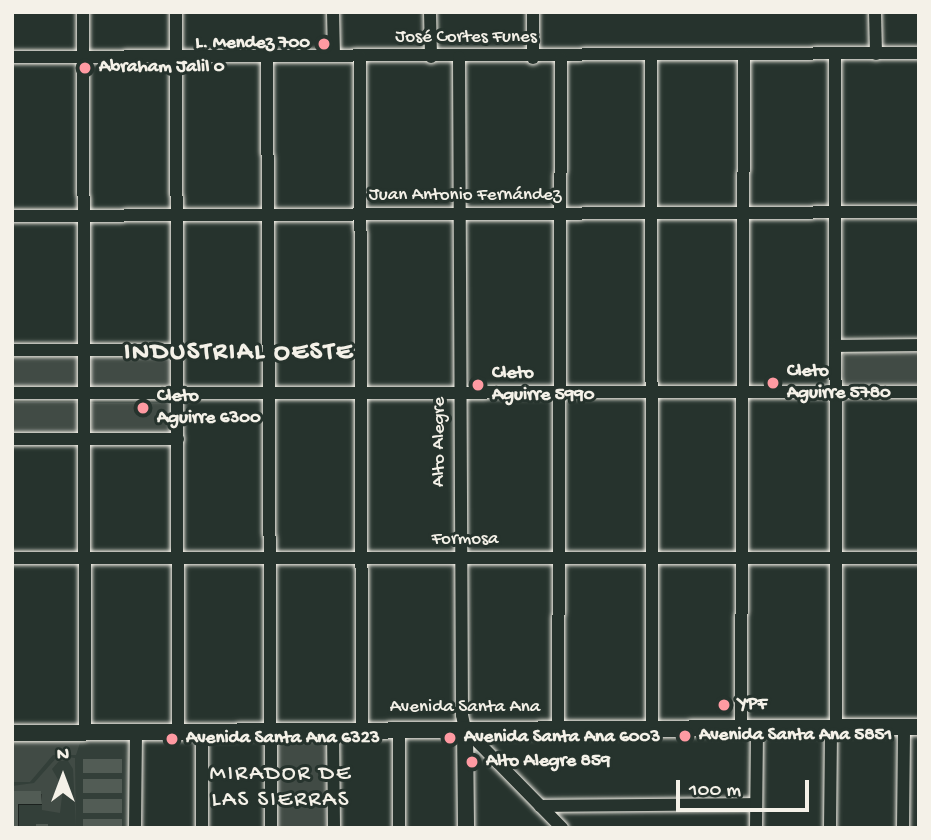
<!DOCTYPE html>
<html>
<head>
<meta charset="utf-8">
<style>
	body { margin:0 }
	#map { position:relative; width:931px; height:840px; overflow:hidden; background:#26332d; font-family:"Gochi Hand",sans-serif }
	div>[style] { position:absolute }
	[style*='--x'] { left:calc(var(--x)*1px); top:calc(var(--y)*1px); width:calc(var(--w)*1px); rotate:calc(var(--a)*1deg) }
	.built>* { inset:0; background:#333f39; transform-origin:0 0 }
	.green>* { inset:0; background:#414b45; transform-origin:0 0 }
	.shadow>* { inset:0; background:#0007 }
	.building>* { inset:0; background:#525c55; transform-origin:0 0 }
	.roads { filter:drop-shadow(0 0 2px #f4f1e8) drop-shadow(0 0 2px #f4f1e8) }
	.minor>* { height:12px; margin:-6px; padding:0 6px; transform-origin:6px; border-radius:6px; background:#26332d }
	.major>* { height:16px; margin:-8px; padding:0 8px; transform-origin:8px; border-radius:8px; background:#26332d }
	.dots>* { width:19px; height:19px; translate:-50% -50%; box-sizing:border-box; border:4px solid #26332d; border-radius:50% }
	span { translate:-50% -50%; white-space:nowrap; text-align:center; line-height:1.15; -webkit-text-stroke:6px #26332d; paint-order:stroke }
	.street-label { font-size:19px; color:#f4f1e8 }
	.poi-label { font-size:19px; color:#f4f1e8; font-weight:700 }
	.right { translate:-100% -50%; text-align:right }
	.left { translate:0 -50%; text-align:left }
	.quarter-label { font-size:23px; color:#f4f1e8; letter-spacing:2px }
	.district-label { font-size:26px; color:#f4f1e8; font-weight:700; letter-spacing:2px }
	.frame { position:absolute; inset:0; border:14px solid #f4f1e8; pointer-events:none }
	.north { position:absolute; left:28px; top:742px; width:70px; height:70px; -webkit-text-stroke:5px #26332d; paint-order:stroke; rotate:0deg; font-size:19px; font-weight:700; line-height:28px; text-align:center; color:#f4f1e8 }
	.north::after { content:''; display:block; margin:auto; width:24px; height:32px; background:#f4f1e8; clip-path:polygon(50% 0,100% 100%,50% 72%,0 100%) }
	.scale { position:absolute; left:676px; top:780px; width:133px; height:32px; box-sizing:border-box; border:4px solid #f4f1e8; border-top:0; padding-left:9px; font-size:21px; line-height:24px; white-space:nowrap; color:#f4f1e8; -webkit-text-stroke:5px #26332d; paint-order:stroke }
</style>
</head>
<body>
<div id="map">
	<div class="built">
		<div style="left:133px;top:739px;width:89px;height:121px;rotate:89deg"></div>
	</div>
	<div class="green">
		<div style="clip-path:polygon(848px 350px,919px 350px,919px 385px,844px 384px,842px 357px)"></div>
		<div style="left:173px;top:356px;width:33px;height:85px;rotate:92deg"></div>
		<div style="left:12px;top:357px;width:66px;height:32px"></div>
		<div style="left:12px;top:402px;width:69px;height:31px"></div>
		<div style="left:88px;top:403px;width:85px;height:31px"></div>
		<div style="left:273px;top:737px;width:57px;height:91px"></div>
		<div style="clip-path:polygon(81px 740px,76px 755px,53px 755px,30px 782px,12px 782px,12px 741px)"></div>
		<div style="clip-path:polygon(58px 756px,75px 758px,76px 828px,73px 769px,68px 761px,59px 761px,52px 769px,63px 788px,60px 813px,42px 810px,41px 791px,12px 791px,12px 786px,34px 783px)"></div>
	</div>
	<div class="shadow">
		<div style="clip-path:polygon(12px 793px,42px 794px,42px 805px,19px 805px,19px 828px,12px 828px)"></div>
	</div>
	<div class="building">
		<div style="left:83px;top:759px;width:39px;height:14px"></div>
		<div style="left:83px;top:779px;width:39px;height:14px"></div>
		<div style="clip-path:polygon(12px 791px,41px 791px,42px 804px,18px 804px,18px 828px,12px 828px)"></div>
		<div style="left:83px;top:799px;width:39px;height:14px"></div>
		<div style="left:83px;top:819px;width:39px;height:9px"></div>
		<div style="left:36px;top:824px;width:12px;height:4px"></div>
	</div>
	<div class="roads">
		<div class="minor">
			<div style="--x:83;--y:12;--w:721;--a:89.84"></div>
			<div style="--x:176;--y:12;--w:720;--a:89.84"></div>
			<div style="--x:333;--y:12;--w:44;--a:88.7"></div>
			<div style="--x:430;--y:12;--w:45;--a:88.7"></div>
			<div style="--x:533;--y:12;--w:46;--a:90"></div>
			<div style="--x:875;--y:12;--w:42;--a:88.6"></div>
			<div style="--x:835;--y:54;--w:674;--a:89.91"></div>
			<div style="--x:267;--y:56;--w:772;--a:89.7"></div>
			<div style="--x:651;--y:56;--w:672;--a:89.91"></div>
			<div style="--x:12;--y:57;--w:907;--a:-0.25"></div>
			<div style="--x:360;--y:57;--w:673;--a:89.83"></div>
			<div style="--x:459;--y:57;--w:658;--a:89.74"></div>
			<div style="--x:462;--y:715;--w:14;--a:78"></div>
			<div style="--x:465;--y:729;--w:139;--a:45.6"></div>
			<div style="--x:12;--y:216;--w:907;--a:-0.25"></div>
			<div style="--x:836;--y:346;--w:83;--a:-0.7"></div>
			<div style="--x:12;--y:350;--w:165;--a:0"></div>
			<div style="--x:12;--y:393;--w:907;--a:-0.06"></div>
			<div style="--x:12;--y:439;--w:166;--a:0"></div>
			<div style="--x:12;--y:558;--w:907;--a:0"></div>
			<div style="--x:741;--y:728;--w:673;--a:-89.74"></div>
			<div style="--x:399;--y:729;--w:99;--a:90"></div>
			<div style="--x:558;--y:729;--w:671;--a:-89.74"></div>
			<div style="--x:333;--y:731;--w:97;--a:89.4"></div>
			<div style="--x:202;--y:732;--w:96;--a:90"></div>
			<div style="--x:540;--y:806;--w:216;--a:-0.5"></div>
			<div style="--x:135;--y:828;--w:95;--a:-89.4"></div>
			<div style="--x:756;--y:828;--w:100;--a:-89.4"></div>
			<div style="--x:830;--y:828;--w:100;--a:-89.4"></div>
			<div style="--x:903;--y:828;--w:100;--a:-89.4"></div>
		</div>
		<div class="major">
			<div style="--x:465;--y:729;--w:99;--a:89.4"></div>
			<div style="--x:12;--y:733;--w:907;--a:-0.38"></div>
		</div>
	</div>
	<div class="dots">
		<div style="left:324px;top:44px;background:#ff9aa2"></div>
		<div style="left:85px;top:68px;background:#ff9aa2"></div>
		<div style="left:773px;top:383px;background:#ff9aa2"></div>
		<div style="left:478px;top:385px;background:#ff9aa2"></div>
		<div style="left:143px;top:408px;background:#ff9aa2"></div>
		<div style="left:724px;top:705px;background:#ff9aa2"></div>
		<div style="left:685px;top:736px;background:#ff9aa2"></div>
		<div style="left:450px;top:738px;background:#ff9aa2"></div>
		<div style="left:172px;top:739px;background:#ff9aa2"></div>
		<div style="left:472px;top:762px;background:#ff9aa2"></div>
	</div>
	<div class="street-label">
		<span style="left:466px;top:38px">José Cortes Funes</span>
		<span style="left:465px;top:196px">Juan Antonio Fernández</span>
		<span style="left:440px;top:442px;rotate:-90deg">Alto Alegre</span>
		<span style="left:465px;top:540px">Formosa</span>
		<span style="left:465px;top:708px">Avenida Santa Ana</span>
	</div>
	<div class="poi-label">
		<span class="right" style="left:310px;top:44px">L. Mendez 700</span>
		<span class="left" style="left:99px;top:68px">Abraham Jalil 0</span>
		<span class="left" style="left:787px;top:383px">Cleto<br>Aguirre 5780</span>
		<span class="left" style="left:492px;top:385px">Cleto<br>Aguirre 5990</span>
		<span class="left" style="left:157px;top:408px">Cleto<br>Aguirre 6300</span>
		<span class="left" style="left:738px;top:705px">YPF</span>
		<span class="left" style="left:699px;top:736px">Avenida Santa Ana 5851</span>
		<span class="left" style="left:464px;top:738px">Avenida Santa Ana 6003</span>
		<span class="left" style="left:186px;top:739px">Avenida Santa Ana 6323</span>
		<span class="left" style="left:486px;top:762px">Alto Alegre 859</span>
	</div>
	<div class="quarter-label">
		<span style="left:281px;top:788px">MIRADOR DE<br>LAS SIERRAS</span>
	</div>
	<div class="district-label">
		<span style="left:239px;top:354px">INDUSTRIAL OESTE</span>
	</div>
	<div class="frame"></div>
	<div class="north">N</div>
	<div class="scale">100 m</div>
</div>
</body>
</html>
